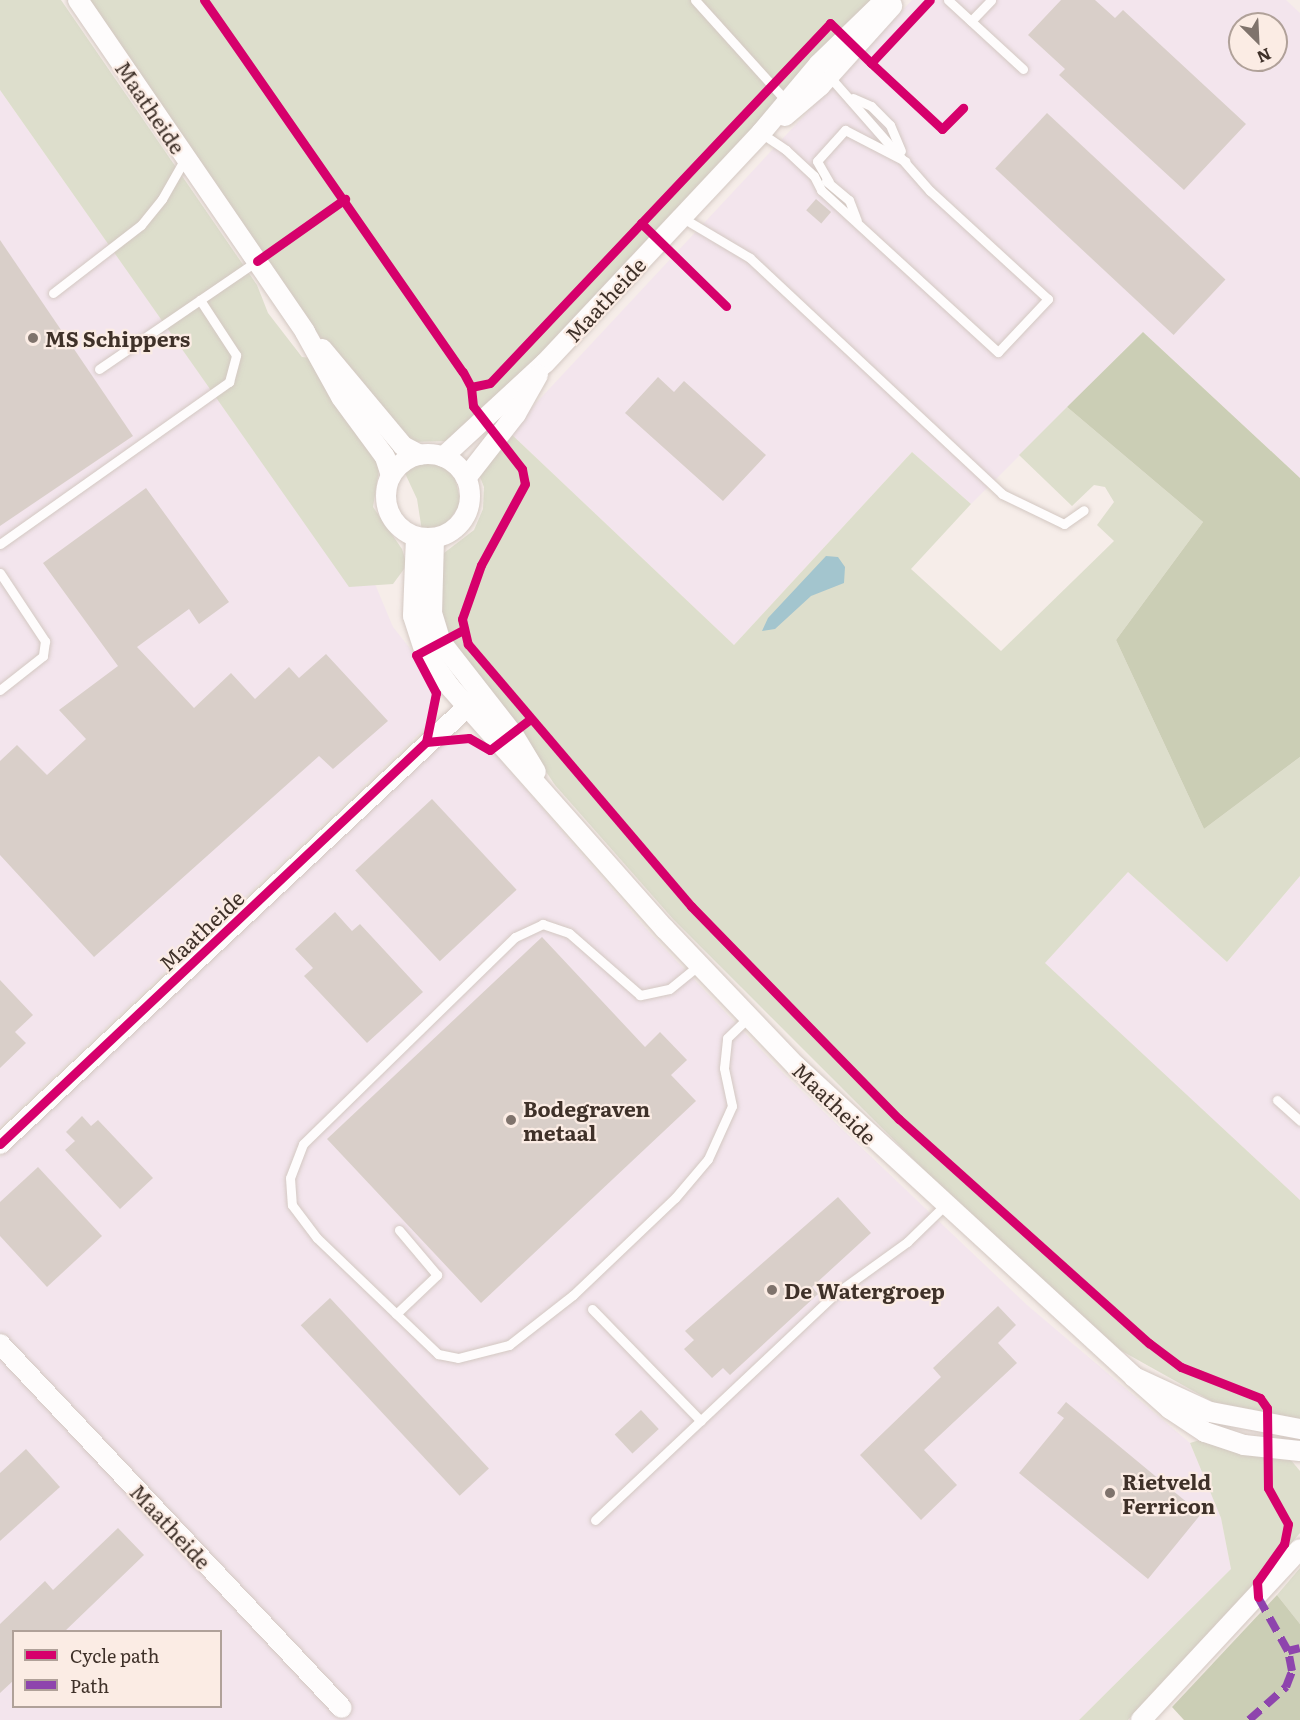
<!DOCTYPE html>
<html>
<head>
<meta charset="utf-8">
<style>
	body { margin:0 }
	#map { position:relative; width:1300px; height:1720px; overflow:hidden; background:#f6ede9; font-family:Literata,serif }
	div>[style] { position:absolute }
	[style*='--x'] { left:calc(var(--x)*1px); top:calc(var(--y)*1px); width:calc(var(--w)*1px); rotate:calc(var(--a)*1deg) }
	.industrial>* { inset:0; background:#f3e5ed }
	.green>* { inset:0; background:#dddecc }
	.forest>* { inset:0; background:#cbceb5 }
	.water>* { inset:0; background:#a3c5ce }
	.building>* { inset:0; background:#d9cfc9; transform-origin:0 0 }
	.roads { filter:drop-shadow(0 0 2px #d3c8c2) drop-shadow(0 0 2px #d3c8c2) }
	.service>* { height:9px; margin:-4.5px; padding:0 4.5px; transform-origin:4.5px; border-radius:4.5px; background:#fefcfc }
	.minor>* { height:20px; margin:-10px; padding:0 10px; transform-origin:10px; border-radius:10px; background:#fefcfc }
	.minor>.ring { margin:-10px; padding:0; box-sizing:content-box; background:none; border:20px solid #fefcfc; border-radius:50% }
	.quiet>* { height:8px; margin-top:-4px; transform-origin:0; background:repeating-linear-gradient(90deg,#8e44ad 0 15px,transparent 0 23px) }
	.cycleway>* { height:9px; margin:-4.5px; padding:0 4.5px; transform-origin:4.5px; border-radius:4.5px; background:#d6006c }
	.dots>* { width:16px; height:16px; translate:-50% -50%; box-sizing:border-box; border:3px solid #fbece4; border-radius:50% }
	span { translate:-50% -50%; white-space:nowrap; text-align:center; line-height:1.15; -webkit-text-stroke:4.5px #fbece4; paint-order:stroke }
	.street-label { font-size:21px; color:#3f3129 }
	.poi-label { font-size:21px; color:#3f3129; font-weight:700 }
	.left { translate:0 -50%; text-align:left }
	.legend { position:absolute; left:12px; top:1630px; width:210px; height:78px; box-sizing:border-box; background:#fbece4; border:2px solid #b0a199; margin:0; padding:8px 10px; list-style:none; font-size:18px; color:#3f3129 }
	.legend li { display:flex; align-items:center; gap:12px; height:30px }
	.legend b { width:30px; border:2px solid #b0a199 }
	.north { position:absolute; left:1228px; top:12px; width:60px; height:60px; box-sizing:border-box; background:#fbece4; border:2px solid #b0a199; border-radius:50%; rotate:156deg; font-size:16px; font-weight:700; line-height:24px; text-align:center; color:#3f3129 }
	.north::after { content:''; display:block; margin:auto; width:21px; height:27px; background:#7f736c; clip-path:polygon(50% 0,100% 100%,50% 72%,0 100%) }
</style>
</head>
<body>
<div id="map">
	<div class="industrial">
		<div style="clip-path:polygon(evenodd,912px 0,1286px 0,1300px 13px,1300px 478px,1143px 332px,971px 504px,912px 452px,734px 645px,509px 432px,912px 0,1240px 24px,1276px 24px,1276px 60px,1240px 60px,1240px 24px)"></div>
		<div style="clip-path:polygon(0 90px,349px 586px,375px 584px,393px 627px,436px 681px,425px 728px,0 1127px)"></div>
		<div style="clip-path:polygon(evenodd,485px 742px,650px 933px,784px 1074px,1027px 1305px,1190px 1443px,1221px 1518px,1231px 1569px,1079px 1720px,0 1720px,0 1157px,441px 743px,485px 742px,14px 1632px,220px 1632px,220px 1706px,14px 1706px,14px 1632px)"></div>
		<div style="clip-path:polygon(1128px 872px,1227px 962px,1300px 876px,1300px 1200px,1044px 963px)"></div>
	</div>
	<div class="green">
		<div style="clip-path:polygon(0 0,61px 0,257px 285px,268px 313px,302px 357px,311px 358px,376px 455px,379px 470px,373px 507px,402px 549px,407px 565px,393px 584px,349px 587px,0 90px)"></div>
		<div style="clip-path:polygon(90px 0,873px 0,494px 406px,450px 441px,409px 442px,355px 373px,320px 337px)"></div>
		<div style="clip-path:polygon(1067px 407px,1203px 522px,1116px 640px,1204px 829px,1300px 757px,1300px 876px,1227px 962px,1128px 872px,1045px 963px,1300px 1200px,1300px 1419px,1213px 1402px,1120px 1350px,939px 1185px,673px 919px,555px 785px,518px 730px,447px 644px,437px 613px,444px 553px,474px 530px,483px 509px,484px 487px,476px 467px,509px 432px,734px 645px,912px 452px,971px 504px,911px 569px,1001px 651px,1114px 541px,1097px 525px,1114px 502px,1105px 487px,1094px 485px,1072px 506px,1019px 455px)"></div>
		<div style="clip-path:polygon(431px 461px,454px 474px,461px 503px,446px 525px,422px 531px,417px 499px,403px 469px)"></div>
		<div style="clip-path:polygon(1203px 1439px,1290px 1459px,1300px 1471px,1300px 1533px,1221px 1624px,1128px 1720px,1079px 1720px,1231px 1569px,1221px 1518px,1190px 1443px)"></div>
		<div style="clip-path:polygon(1300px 1568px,1300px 1624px,1277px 1595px)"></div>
	</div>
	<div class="forest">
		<div style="clip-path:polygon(1143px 332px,1300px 478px,1300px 757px,1204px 829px,1116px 640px,1203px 522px,1067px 407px)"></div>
		<div style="clip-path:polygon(1277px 1595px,1300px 1624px,1300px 1720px,1184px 1720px,1172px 1707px)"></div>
	</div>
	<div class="water">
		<div style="clip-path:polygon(826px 556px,838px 557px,845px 567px,844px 583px,811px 596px,775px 629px,762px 631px,768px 618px)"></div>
	</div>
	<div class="building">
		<div style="clip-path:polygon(1061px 0,1095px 0,1115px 18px,1123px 10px,1246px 124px,1184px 190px,1059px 75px,1065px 69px,1028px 35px)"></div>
		<div style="left:1047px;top:113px;width:244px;height:76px;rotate:43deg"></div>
		<div style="left:816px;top:199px;width:20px;height:15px;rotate:41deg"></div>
		<div style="clip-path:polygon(0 240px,133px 436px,0 526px)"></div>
		<div style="clip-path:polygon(658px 377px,674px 392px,684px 381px,766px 455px,723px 501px,625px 413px)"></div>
		<div style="clip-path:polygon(146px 488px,229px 602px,199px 624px,189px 609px,137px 647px,194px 708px,231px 673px,255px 699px,289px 667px,299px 678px,326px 654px,388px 721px,333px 769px,319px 756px,94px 957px,0 855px,0 761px,17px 745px,47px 775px,86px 739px,59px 710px,118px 666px,43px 563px)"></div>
		<div style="left:432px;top:799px;width:124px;height:105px;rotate:47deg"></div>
		<div style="clip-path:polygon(335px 912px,352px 931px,360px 924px,423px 992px,367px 1043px,304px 976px,313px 968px,295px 949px)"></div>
		<div style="clip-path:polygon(542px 937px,645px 1047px,660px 1032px,687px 1060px,671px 1075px,696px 1101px,481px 1303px,327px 1139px)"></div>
		<div style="clip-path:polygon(0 980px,33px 1015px,15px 1032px,26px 1043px,0 1068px)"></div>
		<div style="clip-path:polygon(82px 1116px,91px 1126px,98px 1120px,153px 1178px,120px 1209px,65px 1150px,75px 1141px,66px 1132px)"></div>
		<div style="clip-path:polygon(38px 1167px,102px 1236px,47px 1287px,0 1236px,0 1202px)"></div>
		<div style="clip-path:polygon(838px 1197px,871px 1233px,812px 1287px,818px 1294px,730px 1375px,723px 1368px,712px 1378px,684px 1349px,694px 1340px,685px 1331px)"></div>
		<div style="left:330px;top:1298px;width:233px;height:40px;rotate:47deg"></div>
		<div style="clip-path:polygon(998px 1306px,1016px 1325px,998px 1343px,1017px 1363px,924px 1450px,957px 1485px,921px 1520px,860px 1455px,941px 1377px,933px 1368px)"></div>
		<div style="clip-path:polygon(1066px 1402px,1201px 1514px,1148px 1579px,1019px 1473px,1064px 1418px,1057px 1413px)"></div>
		<div style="left:641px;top:1410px;width:26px;height:36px;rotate:47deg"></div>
		<div style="clip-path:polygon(26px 1449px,60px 1487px,0 1541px,0 1473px)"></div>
		<div style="clip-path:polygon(118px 1528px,144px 1555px,64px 1632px,14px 1632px,14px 1680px,0 1693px,0 1624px,45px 1581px,53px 1590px)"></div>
	</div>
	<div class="roads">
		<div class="service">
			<div style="--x:695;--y:0;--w:139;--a:47.9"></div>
			<div style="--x:948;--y:0;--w:102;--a:42.6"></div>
			<div style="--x:971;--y:21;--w:29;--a:-46"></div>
			<div style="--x:853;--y:98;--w:20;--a:24"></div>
			<div style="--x:871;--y:106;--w:27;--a:45"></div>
			<div style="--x:890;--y:125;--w:28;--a:67"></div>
			<div style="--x:761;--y:133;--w:30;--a:34"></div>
			<div style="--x:786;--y:150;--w:38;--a:43"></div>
			<div style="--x:814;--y:176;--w:16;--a:63"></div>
			<div style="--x:821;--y:190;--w:240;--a:42.5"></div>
			<div style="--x:998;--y:352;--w:73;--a:-46.7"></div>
			<div style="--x:1048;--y:299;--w:160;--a:-137.5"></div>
			<div style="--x:930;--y:191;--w:154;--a:-131.3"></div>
			<div style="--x:826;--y:181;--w:30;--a:40"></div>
			<div style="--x:849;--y:200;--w:22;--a:69"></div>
			<div style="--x:829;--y:182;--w:24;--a:-120"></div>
			<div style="--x:817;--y:161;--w:42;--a:-47.9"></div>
			<div style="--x:845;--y:130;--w:68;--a:27.3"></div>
			<div style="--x:681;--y:217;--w:80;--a:30.7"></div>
			<div style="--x:750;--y:258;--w:345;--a:43.1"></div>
			<div style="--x:1002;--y:494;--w:69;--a:25.8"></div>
			<div style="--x:1064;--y:524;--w:24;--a:-35"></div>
			<div style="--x:53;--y:293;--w:111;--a:-37.7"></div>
			<div style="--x:141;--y:225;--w:33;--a:-51"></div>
			<div style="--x:162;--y:199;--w:48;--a:-60.3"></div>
			<div style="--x:99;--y:369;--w:191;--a:-34.4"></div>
			<div style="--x:0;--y:544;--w:281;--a:-35.3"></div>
			<div style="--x:229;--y:382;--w:28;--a:-75"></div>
			<div style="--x:236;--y:355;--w:66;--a:-123.2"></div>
			<div style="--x:0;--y:573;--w:82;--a:56.5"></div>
			<div style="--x:45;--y:641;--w:15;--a:98"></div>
			<div style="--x:43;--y:656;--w:55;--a:141.7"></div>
			<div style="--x:699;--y:965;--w:38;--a:141"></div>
			<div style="--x:669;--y:989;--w:30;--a:168"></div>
			<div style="--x:640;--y:995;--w:94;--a:-138.9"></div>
			<div style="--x:569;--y:933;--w:28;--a:-161"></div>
			<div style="--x:543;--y:924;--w:31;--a:155"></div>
			<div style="--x:515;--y:937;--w:296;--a:135.7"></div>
			<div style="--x:303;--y:1144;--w:36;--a:111"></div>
			<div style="--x:290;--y:1178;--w:27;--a:86"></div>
			<div style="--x:292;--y:1205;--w:41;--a:52.9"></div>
			<div style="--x:317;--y:1238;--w:168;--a:43.8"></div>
			<div style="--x:438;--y:1354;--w:20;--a:11"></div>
			<div style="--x:458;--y:1358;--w:53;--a:-14.3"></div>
			<div style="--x:509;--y:1345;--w:81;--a:-38"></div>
			<div style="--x:573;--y:1295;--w:141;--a:-43.6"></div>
			<div style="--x:675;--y:1198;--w:51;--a:-49.8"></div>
			<div style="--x:708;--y:1159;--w:58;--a:-65.6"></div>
			<div style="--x:732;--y:1106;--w:39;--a:-102"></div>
			<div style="--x:724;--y:1068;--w:30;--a:-84"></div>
			<div style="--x:727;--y:1038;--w:30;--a:-44"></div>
			<div style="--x:1277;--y:1100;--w:31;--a:42"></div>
			<div style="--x:592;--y:1309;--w:156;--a:45.8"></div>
			<div style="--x:396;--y:1314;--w:57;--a:-43.6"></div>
			<div style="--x:437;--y:1275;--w:59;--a:-130.2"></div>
			<div style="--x:595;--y:1520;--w:330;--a:-43.3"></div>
			<div style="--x:835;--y:1294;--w:89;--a:-35.8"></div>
			<div style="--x:907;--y:1242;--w:52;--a:-44.2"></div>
		</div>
		<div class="minor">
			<div style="--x:78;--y:0;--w:402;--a:55.6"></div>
			<div style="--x:305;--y:332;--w:74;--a:61"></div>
			<div style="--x:341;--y:397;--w:74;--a:53.7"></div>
			<div style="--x:385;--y:457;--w:19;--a:72"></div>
			<div style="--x:785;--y:116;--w:46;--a:-40.6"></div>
			<div style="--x:820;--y:86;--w:108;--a:-48"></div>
			<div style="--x:322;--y:349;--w:126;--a:50.1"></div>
			<div style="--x:403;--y:446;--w:19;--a:28"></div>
			<div class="ring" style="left:386px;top:454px;width:64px;height:64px"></div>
			<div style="--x:443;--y:457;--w:139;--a:-42.7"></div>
			<div style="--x:545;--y:363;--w:316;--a:-46.8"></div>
			<div style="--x:761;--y:133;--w:89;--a:-50"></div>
			<div style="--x:818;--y:65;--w:93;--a:-44.1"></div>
			<div style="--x:466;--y:478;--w:81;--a:-52"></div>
			<div style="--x:516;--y:414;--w:45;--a:-60.6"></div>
			<div style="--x:416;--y:537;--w:79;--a:92.2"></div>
			<div style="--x:413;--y:616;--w:36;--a:72"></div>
			<div style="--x:424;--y:650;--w:45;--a:54.9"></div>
			<div style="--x:450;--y:687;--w:324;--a:48.4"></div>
			<div style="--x:665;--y:929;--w:190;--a:46.3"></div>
			<div style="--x:796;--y:1066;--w:459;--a:42.6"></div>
			<div style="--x:434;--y:538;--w:75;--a:91.5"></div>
			<div style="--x:432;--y:613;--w:30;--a:73"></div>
			<div style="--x:441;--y:642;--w:117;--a:52"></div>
			<div style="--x:513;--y:734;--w:44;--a:58.8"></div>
			<div style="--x:0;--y:1144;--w:659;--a:-43.09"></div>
			<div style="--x:0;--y:1344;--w:499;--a:46.8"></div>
			<div style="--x:1300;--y:1429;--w:92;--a:-169.3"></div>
			<div style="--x:1210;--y:1412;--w:84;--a:-155.3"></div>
			<div style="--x:1134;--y:1377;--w:48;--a:41.6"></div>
			<div style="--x:1170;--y:1409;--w:42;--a:33.3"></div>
			<div style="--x:1205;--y:1432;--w:41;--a:18.4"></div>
			<div style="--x:1244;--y:1445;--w:56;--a:6.1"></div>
			<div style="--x:1141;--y:1720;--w:233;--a:-47.1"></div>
		</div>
	</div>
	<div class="quiet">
		<div style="--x:1288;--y:1651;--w:12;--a:-14"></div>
		<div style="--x:1249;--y:1720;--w:50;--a:-41.7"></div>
		<div style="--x:1286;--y:1687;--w:17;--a:-69"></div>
		<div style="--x:1292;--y:1671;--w:20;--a:-101"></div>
		<div style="--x:1288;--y:1651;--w:62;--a:-119.1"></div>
	</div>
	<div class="cycleway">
		<div style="--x:204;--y:0;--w:453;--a:55.2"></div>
		<div style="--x:463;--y:372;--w:17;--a:62"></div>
		<div style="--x:471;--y:387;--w:19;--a:84"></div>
		<div style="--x:473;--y:406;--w:80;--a:52.1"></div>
		<div style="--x:522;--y:469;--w:15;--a:79"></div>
		<div style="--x:525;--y:484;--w:92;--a:118.5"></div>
		<div style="--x:481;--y:565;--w:57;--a:109.4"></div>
		<div style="--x:462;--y:619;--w:26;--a:77"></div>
		<div style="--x:468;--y:644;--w:344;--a:49.6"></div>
		<div style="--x:691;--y:906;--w:298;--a:45.7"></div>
		<div style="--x:899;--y:1119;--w:336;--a:41.9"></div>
		<div style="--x:1149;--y:1343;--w:40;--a:37"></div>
		<div style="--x:1181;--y:1367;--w:85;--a:21.4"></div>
		<div style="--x:1260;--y:1398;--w:12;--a:55"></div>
		<div style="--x:1267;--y:1408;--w:80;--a:89.3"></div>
		<div style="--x:1268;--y:1488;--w:41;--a:60.9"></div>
		<div style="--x:1288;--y:1524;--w:20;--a:101"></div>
		<div style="--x:1284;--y:1544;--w:47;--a:125.4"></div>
		<div style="--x:1257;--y:1582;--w:15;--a:86"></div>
		<div style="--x:871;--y:63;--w:97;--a:42.9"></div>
		<div style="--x:942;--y:129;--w:30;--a:-45"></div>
		<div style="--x:641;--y:223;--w:119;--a:44.3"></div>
		<div style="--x:257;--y:261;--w:108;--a:-35.2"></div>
		<div style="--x:471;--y:387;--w:19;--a:-12"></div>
		<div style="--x:490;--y:383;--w:495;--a:-46.6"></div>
		<div style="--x:830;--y:23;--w:57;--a:44.3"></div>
		<div style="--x:871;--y:63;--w:86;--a:-46.9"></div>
		<div style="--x:463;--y:630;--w:53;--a:152"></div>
		<div style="--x:416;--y:655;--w:43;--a:62.2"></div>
		<div style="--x:436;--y:693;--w:50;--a:101.5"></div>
		<div style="--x:426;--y:742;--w:43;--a:-5.3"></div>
		<div style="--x:469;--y:738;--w:24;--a:30"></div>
		<div style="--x:490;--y:750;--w:49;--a:-37.6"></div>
		<div style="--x:0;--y:1144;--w:586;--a:-43.34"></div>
	</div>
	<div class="dots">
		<div style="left:33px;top:338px;background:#7f736c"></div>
		<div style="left:511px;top:1120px;background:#7f736c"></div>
		<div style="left:772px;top:1290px;background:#7f736c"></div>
		<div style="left:1110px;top:1493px;background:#7f736c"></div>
	</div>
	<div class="street-label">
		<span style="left:151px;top:107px;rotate:56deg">Maatheide</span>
		<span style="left:605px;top:299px;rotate:-47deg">Maatheide</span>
		<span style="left:201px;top:930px;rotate:-43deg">Maatheide</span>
		<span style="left:835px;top:1103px;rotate:44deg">Maatheide</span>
		<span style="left:171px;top:1526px;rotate:47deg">Maatheide</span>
	</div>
	<div class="poi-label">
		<span class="left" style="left:45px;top:338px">MS Schippers</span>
		<span class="left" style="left:523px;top:1120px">Bodegraven<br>metaal</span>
		<span class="left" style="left:784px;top:1290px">De Watergroep</span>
		<span class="left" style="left:1122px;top:1493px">Rietveld<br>Ferricon</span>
	</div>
	<ul class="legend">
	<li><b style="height:8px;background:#d6006c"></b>Cycle path</li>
	<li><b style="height:8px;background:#8e44ad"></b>Path</li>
	</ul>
	<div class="north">N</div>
</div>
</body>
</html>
